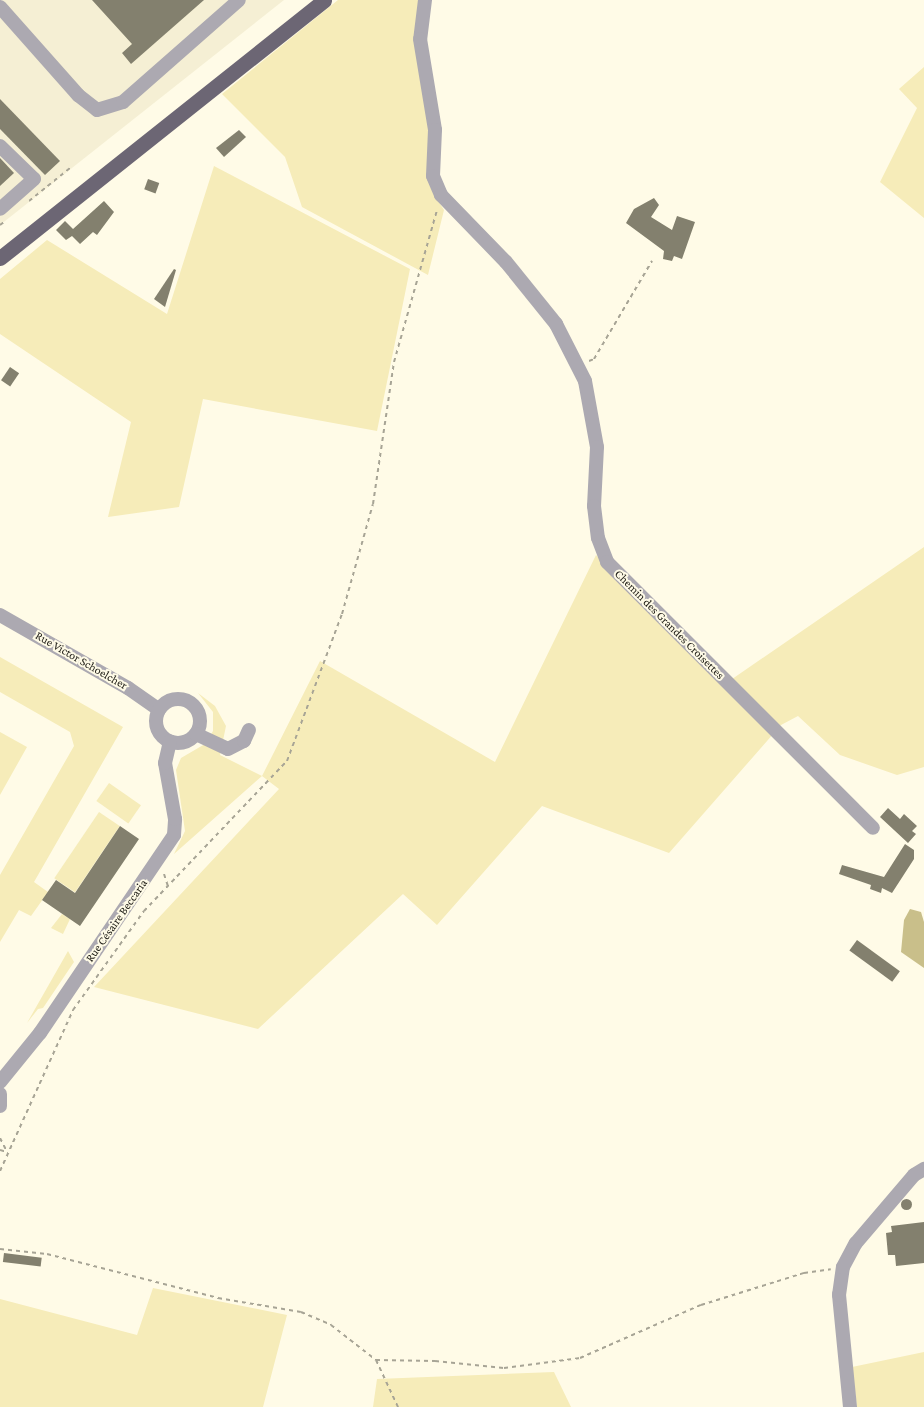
<!DOCTYPE html>
<html>
<head>
<meta charset="utf-8">
<style>
	body { margin:0 }
	#map { position:relative; width:924px; height:1407px; overflow:hidden; background:#fffbe7; font-family:"Crimson Pro",serif }
	div>[style] { position:absolute }
	[style*='--x'] { left:calc(var(--x)*1px); top:calc(var(--y)*1px); width:calc(var(--w)*1px); rotate:calc(var(--a)*1deg) }
	.built>* { inset:0; background:#f5efd4 }
	.green>* { inset:0; background:#f6ecb9; transform-origin:0 0 }
	.water>* { inset:0; background:#c9bf8a }
	.building>* { inset:0; background:#83806e; transform-origin:0 0 }
	.round { border-radius:50% }
	.path>* { height:2px; margin-top:-1px; transform-origin:0; background:repeating-linear-gradient(90deg,#a7a495 0 4px,transparent 0 8px) }
	.minor>* { height:14px; margin:-7px; padding:0 7px; transform-origin:7px; border-radius:7px; background:#aca9b1 }
	.minor>.ring { margin:-7px; padding:0; box-sizing:content-box; background:none; border:14px solid #aca9b1; border-radius:50% }
	.major>* { height:15px; margin:-7.5px; padding:0 7.5px; transform-origin:7.5px; border-radius:7.5px; background:#6c6674 }
	span { translate:-50% -50%; white-space:nowrap; text-align:center; line-height:1.15; -webkit-text-stroke:4px #fffbe7; paint-order:stroke }
	.street-label { font-size:12px; color:#23211a }
</style>
</head>
<body>
<div id="map">
	<div class="built">
		<div style="clip-path:polygon(0 0,284px 0,0 225px)"></div>
	</div>
	<div class="green">
		<div style="clip-path:polygon(338px 0,421px 0,429px 128px,427px 168px,433px 193px,444px 210px,428px 275px,302px 207px,285px 157px,222px 94px)"></div>
		<div style="clip-path:polygon(924px 67px,924px 218px,880px 182px,917px 108px,899px 89px)"></div>
		<div style="clip-path:polygon(214px 166px,410px 269px,377px 431px,203px 399px,179px 507px,108px 517px,131px 422px,0 334px,0 279px,47px 240px,167px 314px)"></div>
		<div style="clip-path:polygon(924px 547px,924px 767px,897px 775px,840px 755px,798px 716px,781px 725px,669px 853px,542px 806px,437px 925px,403px 894px,258px 1029px,94px 987px,279px 789px,262px 776px,174px 854px,185px 831px,176px 770px,181px 758px,205px 744px,213px 731px,213px 712px,198px 693px,215px 706px,226px 726px,220px 755px,262px 776px,320px 661px,495px 762px,596px 555px,722px 686px)"></div>
		<div style="clip-path:polygon(0 657px,123px 727px,34px 882px,48px 892px,31px 916px,19px 910px,0 942px,0 875px,74px 746px,70px 732px,0 692px)"></div>
		<div style="clip-path:polygon(0 732px,27px 747px,0 795px)"></div>
		<div style="left:109px;top:783px;width:39px;height:22px;rotate:35deg"></div>
		<div style="left:99px;top:812px;width:25px;height:80px;rotate:34deg"></div>
		<div style="clip-path:polygon(62px 914px,70px 919px,63px 934px,51px 928px)"></div>
		<div style="clip-path:polygon(68px 951px,74px 962px,43px 1008px,38px 1009px,27px 1023px)"></div>
		<div style="clip-path:polygon(153px 1288px,287px 1315px,263px 1407px,0 1407px,0 1299px,137px 1335px)"></div>
		<div style="clip-path:polygon(924px 1352px,924px 1407px,857px 1407px,852px 1367px)"></div>
		<div style="clip-path:polygon(554px 1372px,571px 1407px,373px 1407px,377px 1379px)"></div>
	</div>
	<div class="water">
		<div style="clip-path:polygon(910px 909px,921px 912px,924px 922px,924px 968px,901px 952px,904px 920px)"></div>
	</div>
	<div class="building">
		<div style="clip-path:polygon(92px 0,204px 0,131px 64px,122px 53px,132px 44px)"></div>
		<div style="clip-path:polygon(0 99px,60px 161px,45px 175px,0 129px)"></div>
		<div style="clip-path:polygon(239px 130px,246px 137px,224px 157px,216px 148px)"></div>
		<div style="clip-path:polygon(0 158px,14px 173px,0 186px)"></div>
		<div style="left:148px;top:179px;width:12px;height:11px;rotate:20deg"></div>
		<div style="clip-path:polygon(654px 198px,659px 205px,651px 217px,672px 230px,677px 216px,695px 222px,682px 259px,674px 256px,672px 261px,663px 259px,664px 251px,626px 223px,634px 209px)"></div>
		<div style="clip-path:polygon(104px 201px,114px 212px,97px 235px,93px 232px,80px 244px,72px 236px,66px 240px,56px 230px,65px 221px,73px 229px)"></div>
		<div style="clip-path:polygon(174px 269px,176px 270px,165px 307px,154px 299px)"></div>
		<div style="left:10px;top:367px;width:11px;height:16px;rotate:34deg"></div>
		<div style="clip-path:polygon(888px 808px,900px 819px,904px 814px,917px 826px,912px 831px,916px 834px,908px 843px,880px 817px)"></div>
		<div style="clip-path:polygon(120px 826px,139px 839px,80px 926px,42px 900px,56px 880px,75px 893px)"></div>
		<div style="clip-path:polygon(905px 844px,914px 850px,914px 859px,892px 893px,882px 888px,881px 893px,870px 889px,871px 885px,839px 874px,842px 865px,884px 877px)"></div>
		<div style="left:857px;top:940px;width:53px;height:13px;rotate:36deg"></div>
		<div class="round" style="left:900.5px;top:1198.5px;width:11px;height:11px"></div>
		<div style="clip-path:polygon(924px 1222px,924px 1263px,896px 1266px,895px 1255px,888px 1255px,886px 1233px,892px 1232px,891px 1226px)"></div>
		<div style="left:4px;top:1253px;width:38px;height:9px;rotate:7deg"></div>
	</div>
	<div class="path">
		<div style="--x:29;--y:201;--w:53;--a:-38.8"></div>
		<div style="--x:0;--y:225;--w:5;--a:-37"></div>
		<div style="--x:589;--y:361;--w:5;--a:-22"></div>
		<div style="--x:594;--y:359;--w:114;--a:-59.4"></div>
		<div style="--x:164;--y:874;--w:13;--a:72"></div>
		<div style="--x:0;--y:1138;--w:16;--a:63"></div>
		<div style="--x:0;--y:1150;--w:7;--a:16"></div>
		<div style="--x:0;--y:1171;--w:177;--a:-65.6"></div>
		<div style="--x:73;--y:1010;--w:122;--a:-54.4"></div>
		<div style="--x:144;--y:911;--w:207;--a:-46.4"></div>
		<div style="--x:287;--y:761;--w:157;--a:-69.5"></div>
		<div style="--x:342;--y:614;--w:114;--a:-74.3"></div>
		<div style="--x:373;--y:504;--w:144;--a:-81.6"></div>
		<div style="--x:394;--y:362;--w:158;--a:-74.2"></div>
		<div style="--x:0;--y:1249;--w:47;--a:6.1"></div>
		<div style="--x:47;--y:1254;--w:177;--a:14.4"></div>
		<div style="--x:218;--y:1298;--w:84;--a:9.6"></div>
		<div style="--x:301;--y:1312;--w:33;--a:23"></div>
		<div style="--x:331;--y:1325;--w:57;--a:37.9"></div>
		<div style="--x:376;--y:1360;--w:52;--a:64.9"></div>
		<div style="--x:376;--y:1360;--w:59;--a:1"></div>
		<div style="--x:435;--y:1361;--w:69;--a:5.8"></div>
		<div style="--x:504;--y:1368;--w:77;--a:-7.5"></div>
		<div style="--x:580;--y:1358;--w:132;--a:-23.7"></div>
		<div style="--x:701;--y:1305;--w:108;--a:-17.3"></div>
		<div style="--x:804;--y:1273;--w:27;--a:-8"></div>
	</div>
	<div class="minor">
		<div style="--x:425;--y:0;--w:39;--a:97"></div>
		<div style="--x:420;--y:39;--w:92;--a:80.6"></div>
		<div style="--x:435;--y:130;--w:46;--a:92.5"></div>
		<div style="--x:433;--y:176;--w:21;--a:67"></div>
		<div style="--x:441;--y:195;--w:93;--a:45.9"></div>
		<div style="--x:506;--y:262;--w:80;--a:51.1"></div>
		<div style="--x:556;--y:324;--w:64;--a:63"></div>
		<div style="--x:585;--y:381;--w:67;--a:79.7"></div>
		<div style="--x:597;--y:447;--w:59;--a:92.9"></div>
		<div style="--x:594;--y:506;--w:32;--a:83"></div>
		<div style="--x:598;--y:538;--w:26;--a:69"></div>
		<div style="--x:607;--y:562;--w:376;--a:45"></div>
		<div style="--x:0;--y:7;--w:118;--a:48.4"></div>
		<div style="--x:78;--y:95;--w:24;--a:38"></div>
		<div style="--x:97;--y:110;--w:27;--a:-17"></div>
		<div style="--x:123;--y:102;--w:154;--a:-41.3"></div>
		<div style="--x:0;--y:146;--w:47;--a:44.1"></div>
		<div style="--x:34;--y:179;--w:45;--a:138.6"></div>
		<div style="--x:0;--y:615;--w:147;--a:29.7"></div>
		<div style="--x:128;--y:688;--w:38;--a:35"></div>
		<div class="ring" style="left:156px;top:699px;width:30px;height:30px"></div>
		<div style="--x:196;--y:734;--w:35;--a:25"></div>
		<div style="--x:228;--y:749;--w:18;--a:-27"></div>
		<div style="--x:244;--y:741;--w:12;--a:-66"></div>
		<div style="--x:0;--y:1082;--w:63;--a:-50.8"></div>
		<div style="--x:40;--y:1033;--w:239;--a:-55.9"></div>
		<div style="--x:174;--y:835;--w:16;--a:-86"></div>
		<div style="--x:175;--y:819;--w:57;--a:-100.1"></div>
		<div style="--x:165;--y:763;--w:22;--a:-77"></div>
		<div style="--x:0;--y:1094;--w:12;--a:90"></div>
		<div style="--x:850;--y:1407;--w:113;--a:-95.6"></div>
		<div style="--x:839;--y:1295;--w:28;--a:-82"></div>
		<div style="--x:843;--y:1267;--w:27;--a:-62"></div>
		<div style="--x:856;--y:1243;--w:89;--a:-49.5"></div>
		<div style="--x:914;--y:1175;--w:12;--a:-31"></div>
	</div>
	<div class="major">
		<div style="--x:0;--y:258;--w:414;--a:-38.5"></div>
	</div>
	<div class="street-label">
		<span style="left:669px;top:625px;rotate:45deg">Chemin des Grandes Croisettes</span>
		<span style="left:81px;top:661px;rotate:30deg">Rue Victor Schoelcher</span>
		<span style="left:117px;top:921px;rotate:-55deg">Rue Césaire Beccaria</span>
	</div>
</div>
</body>
</html>
